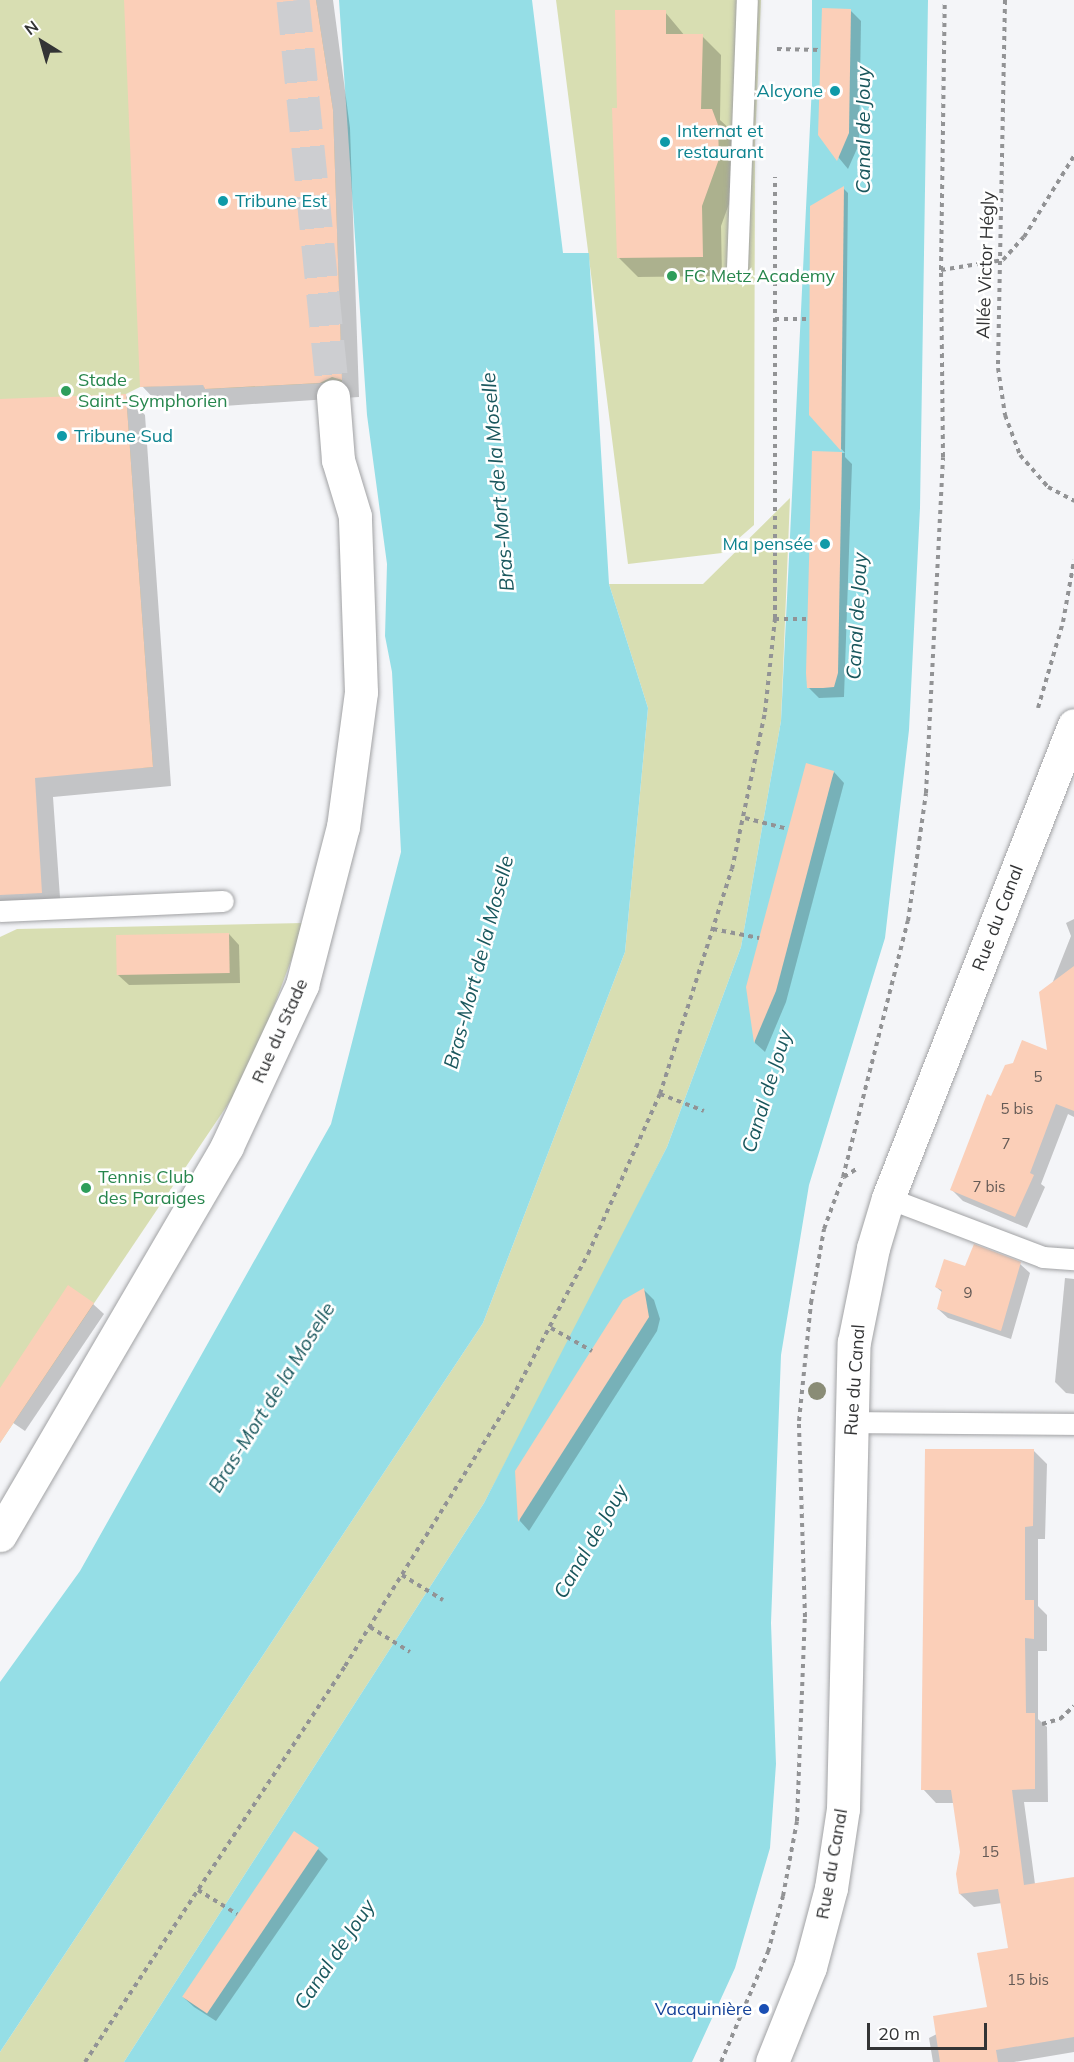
<!DOCTYPE html>
<html>
<head>
<meta charset="utf-8">
<style>
	body { margin:0 }
	#map { position:relative; width:1074px; height:2062px; overflow:hidden; background:#f4f5f8; font-family:Mulish,sans-serif }
	div>[style] { position:absolute }
	[style*='--x'] { left:calc(var(--x)*1px); top:calc(var(--y)*1px); width:calc(var(--w)*1px); rotate:calc(var(--a)*1deg) }
	.green>* { inset:0; background:#d8deb2 }
	.water>* { inset:0; background:#95dee6 }
	.shadow>* { inset:0; background:#0003 }
	.building>* { inset:0; background:#fbcfb8; transform-origin:0 0 }
	.street-tunnel>* { height:33px; margin-top:-16.5px; transform-origin:0; background:repeating-linear-gradient(90deg,#cdced1 0 33px,transparent 0 49px) }
	.path>* { height:4px; margin-top:-2px; transform-origin:0; background:repeating-linear-gradient(90deg,#929395 0 4.5px,transparent 0 9px) }
	.roads { filter:drop-shadow(0 0 2px #a1a2a4) drop-shadow(0 0 2px #a1a2a4) }
	.lane>* { height:21px; margin:-10.5px; padding:0 10.5px; transform-origin:10.5px; border-radius:10.5px; background:#fff }
	.street>* { height:33px; margin:-16.5px; padding:0 16.5px; transform-origin:16.5px; border-radius:16.5px; background:#fff }
	.secondary>* { height:33px; margin:-16.5px; padding:0 16.5px; transform-origin:16.5px; border-radius:16.5px; background:#fff }
	.trees>* { width:18px; height:18px; margin:-9px; border-radius:50%; background:#8a8c76 }
	.dots>* { width:16px; height:16px; translate:-50% -50%; box-sizing:border-box; border:3px solid #fff; border-radius:50% }
	span { translate:-50% -50%; white-space:nowrap; text-align:center; line-height:1.15; -webkit-text-stroke:5px #fff; paint-order:stroke }
	.number-label { font-size:15px; color:#655b56 }
	.number-label span { -webkit-text-stroke-width:0 }
	.culture-label { font-size:18px; color:#0d838f }
	.right { translate:-100% -50%; text-align:right }
	.left { translate:0 -50%; text-align:left }
	.street-label { font-size:18px; color:#333435 }
	.leisure-label { font-size:18px; color:#27864d }
	.transit-label { font-size:18px; color:#164399 }
	.water-label { font-size:20px; color:#19575d; font-style:italic }
	.north { position:absolute; left:12px; top:12px; width:60px; height:60px; -webkit-text-stroke:4px #fff; paint-order:stroke; rotate:323deg; font-size:16px; font-weight:700; line-height:24px; text-align:center; color:#333435 }
	.north::after { content:''; display:block; margin:auto; width:21px; height:27px; background:#333435; clip-path:polygon(50% 0,100% 100%,50% 72%,0 100%) }
	.scale { position:absolute; left:867px; top:2023px; width:120px; height:27px; box-sizing:border-box; border:3px solid #333435; border-top:0; padding-left:8px; font-size:18px; line-height:21px; white-space:nowrap; color:#333435; -webkit-text-stroke:4px #fff; paint-order:stroke }
</style>
</head>
<body>
<div id="map">
	<div class="green">
		<div style="clip-path:polygon(0 0,316px 0,333px 110px,342px 382px,205px 389px,203px 384px,140px 387px,126px 394px,153px 767px,0 778px)"></div>
		<div style="clip-path:polygon(556px 0,761px 0,755px 143px,754px 525px,722px 553px,628px 564px)"></div>
		<div style="clip-path:polygon(790px 498px,781px 721px,741px 947px,667px 1147px,569px 1342px,484px 1503px,124px 2062px,0 2062px,0 2052px,483px 1323px,625px 952px,648px 708px,609px 584px,703px 584px)"></div>
		<div style="clip-path:polygon(305px 923px,249px 1073px,0 1443px,0 937px,17px 929px)"></div>
	</div>
	<div class="water">
		<div style="clip-path:polygon(339px 0,532px 0,563px 253px,589px 253px,609px 584px,648px 708px,625px 952px,483px 1323px,0 2052px,0 1682px,80px 1571px,331px 1124px,401px 852px,392px 672px,385px 636px,387px 564px,367px 415px)"></div>
		<div style="clip-path:polygon(812px 0,928px 0,920px 508px,909px 730px,885px 938px,809px 1185px,781px 1355px,771px 1623px,776px 1764px,770px 1848px,735px 1968px,692px 2062px,124px 2062px,484px 1503px,667px 1147px,741px 947px,781px 721px,812px 85px)"></div>
	</div>
	<div class="shadow">
		<div style="clip-path:polygon(127px 0,333px 0,350px 128px,359px 397px,224px 406px,220px 402px,159px 404px,142px 386px)"></div>
		<div style="clip-path:polygon(851px 11px,861px 21px,859px 144px,848px 169px,820px 135px)"></div>
		<div style="clip-path:polygon(665px 12px,685px 36px,702px 36px,721px 55px,720px 120px,731px 130px,736px 146px,738px 179px,721px 226px,722px 276px,638px 277px,619px 258px,618px 109px)"></div>
		<div style="clip-path:polygon(843px 188px,848px 193px,845px 457px,852px 464px,844px 697px,819px 698px,809px 688px,814px 453px,845px 453px,810px 414px)"></div>
		<div style="clip-path:polygon(126px 396px,145px 415px,171px 786px,53px 797px,61px 912px,0 914px,0 401px)"></div>
		<div style="clip-path:polygon(834px 772px,844px 783px,786px 1002px,765px 1052px,755px 1043px,747px 988px)"></div>
		<div style="clip-path:polygon(1074px 919px,1074px 1117px,1068px 1114px,1041px 1184px,1045px 1187px,1027px 1228px,963px 1201px,952px 1190px,992px 1097px,1049px 1053px,1052px 984px,1071px 936px,1066px 923px)"></div>
		<div style="clip-path:polygon(229px 934px,239px 945px,240px 983px,129px 985px,118px 975px)"></div>
		<div style="clip-path:polygon(1020px 1264px,1030px 1273px,1011px 1339px,948px 1318px,938px 1309px,943px 1293px,936px 1287px,966px 1268px)"></div>
		<div style="clip-path:polygon(1065px 1278px,1074px 1279px,1074px 1394px,1066px 1393px,1055px 1382px)"></div>
		<div style="clip-path:polygon(644px 1290px,654px 1300px,660px 1319px,657px 1331px,529px 1531px,520px 1521px,516px 1471px)"></div>
		<div style="clip-path:polygon(93px 1304px,104px 1314px,25px 1431px,0 1414px,0 1391px)"></div>
		<div style="clip-path:polygon(1033px 1450px,1047px 1464px,1045px 1539px,1038px 1539px,1038px 1606px,1047px 1615px,1047px 1651px,1038px 1651px,1038px 1719px,1047px 1727px,1048px 1802px,1024px 1802px,1035px 1884px,1074px 1878px,1074px 2052px,1014px 2062px,933px 2062px,929px 2038px,988px 2008px,1010px 1950px,1002px 1903px,974px 1907px,960px 1894px,963px 1863px,954px 1803px,936px 1803px,923px 1789px)"></div>
		<div style="clip-path:polygon(318px 1849px,328px 1859px,216px 2021px,194px 2007px,183px 1997px)"></div>
	</div>
	<div class="building">
		<div style="clip-path:polygon(124px 0,316px 0,333px 110px,342px 380px,332px 377px,320px 383px,205px 389px,203px 385px,140px 387px)"></div>
		<div style="clip-path:polygon(822px 8px,851px 9px,849px 133px,837px 161px,818px 135px)"></div>
		<div style="clip-path:polygon(615px 10px,666px 10px,666px 34px,703px 34px,701px 109px,712px 109px,718px 125px,719px 159px,702px 206px,703px 257px,617px 258px,612px 108px,617px 108px)"></div>
		<div style="clip-path:polygon(844px 186px,841px 451px,809px 415px,810px 206px)"></div>
		<div style="clip-path:polygon(126px 394px,153px 767px,35px 778px,42px 893px,0 895px,0 399px)"></div>
		<div style="clip-path:polygon(812px 451px,842px 452px,838px 673px,834px 687px,823px 688px,807px 688px,806px 673px)"></div>
		<div style="clip-path:polygon(806px 763px,834px 771px,776px 991px,754px 1043px,746px 987px)"></div>
		<div style="left:229px;top:933px;width:40px;height:113px;rotate:89deg"></div>
		<div style="clip-path:polygon(1074px 966px,1074px 1111px,1056px 1104px,1030px 1173px,1034px 1175px,1015px 1217px,950px 1190px,987px 1094px,991px 1096px,1005px 1065px,1013px 1063px,1022px 1040px,1047px 1050px,1039px 992px)"></div>
		<div style="clip-path:polygon(974px 1244px,1021px 1262px,1001px 1331px,937px 1309px,942px 1290px,935px 1287px,944px 1259px,965px 1266px)"></div>
		<div style="clip-path:polygon(68px 1285px,94px 1303px,0 1443px,0 1388px)"></div>
		<div style="clip-path:polygon(644px 1288px,649px 1317px,518px 1522px,515px 1471px,623px 1300px)"></div>
		<div style="clip-path:polygon(925px 1449px,1034px 1449px,1033px 1526px,1025px 1527px,1025px 1600px,1034px 1600px,1034px 1639px,1025px 1638px,1026px 1713px,1035px 1713px,1035px 1789px,1012px 1790px,1024px 1885px,1074px 1877px,1074px 2037px,996px 2050px,998px 2062px,940px 2062px,933px 2016px,987px 2007px,977px 1953px,1008px 1948px,998px 1889px,959px 1894px,956px 1874px,960px 1852px,951px 1790px,921px 1790px)"></div>
		<div style="left:294px;top:1831px;width:30px;height:200px;rotate:34deg"></div>
	</div>
	<div class="street-tunnel">
		<div style="--x:293;--y:0;--w:398;--a:84.2"></div>
	</div>
	<div class="path">
		<div style="--x:1005;--y:0;--w:368;--a:91.1"></div>
		<div style="--x:998;--y:368;--w:48;--a:81.5"></div>
		<div style="--x:1005;--y:415;--w:43;--a:69.4"></div>
		<div style="--x:1020;--y:455;--w:43;--a:48.8"></div>
		<div style="--x:1048;--y:487;--w:30;--a:28"></div>
		<div style="--x:777;--y:49;--w:44;--a:1.3"></div>
		<div style="--x:941;--y:270;--w:63;--a:-9.2"></div>
		<div style="--x:1003;--y:260;--w:31;--a:-48"></div>
		<div style="--x:1024;--y:237;--w:95;--a:-58.3"></div>
		<div style="--x:775;--y:319;--w:34;--a:0"></div>
		<div style="--x:775;--y:619;--w:33;--a:0"></div>
		<div style="--x:1038;--y:708;--w:90;--a:-73.8"></div>
		<div style="--x:1063;--y:622;--w:63;--a:-79.9"></div>
		<div style="--x:745;--y:818;--w:44;--a:14.3"></div>
		<div style="--x:713;--y:929;--w:47;--a:11.1"></div>
		<div style="--x:660;--y:1094;--w:47;--a:21.1"></div>
		<div style="--x:844;--y:1177;--w:17;--a:-33"></div>
		<div style="--x:551;--y:1328;--w:47;--a:29.3"></div>
		<div style="--x:402;--y:1575;--w:48;--a:31.4"></div>
		<div style="--x:370;--y:1627;--w:47;--a:32"></div>
		<div style="--x:1042;--y:1724;--w:19;--a:-16"></div>
		<div style="--x:1060;--y:1719;--w:19;--a:-43"></div>
		<div style="--x:198;--y:1890;--w:46;--a:31.6"></div>
		<div style="--x:85;--y:2062;--w:474;--a:-56.7"></div>
		<div style="--x:345;--y:1666;--w:316;--a:-58.1"></div>
		<div style="--x:512;--y:1398;--w:163;--a:-62.2"></div>
		<div style="--x:588;--y:1254;--w:175;--a:-65.8"></div>
		<div style="--x:660;--y:1094;--w:236;--a:-72.3"></div>
		<div style="--x:732;--y:869;--w:160;--a:-78.1"></div>
		<div style="--x:765;--y:712;--w:94;--a:-83.9"></div>
		<div style="--x:775;--y:619;--w:442;--a:-90"></div>
		<div style="--x:721;--y:2062;--w:120;--a:-66.9"></div>
		<div style="--x:768;--y:1952;--w:58;--a:-75"></div>
		<div style="--x:783;--y:1896;--w:76;--a:-79.4"></div>
		<div style="--x:797;--y:1821;--w:204;--a:-87.8"></div>
		<div style="--x:805;--y:1617;--w:196;--a:-91.8"></div>
		<div style="--x:799;--y:1421;--w:119;--a:-84.2"></div>
		<div style="--x:811;--y:1303;--w:75;--a:-80"></div>
		<div style="--x:824;--y:1229;--w:55;--a:-69.9"></div>
		<div style="--x:843;--y:1177;--w:264;--a:-75.8"></div>
		<div style="--x:908;--y:921;--w:129;--a:-82"></div>
		<div style="--x:926;--y:793;--w:336;--a:-87.1"></div>
		<div style="--x:943;--y:457;--w:187;--a:-90.6"></div>
		<div style="--x:941;--y:270;--w:270;--a:-89.2"></div>
	</div>
	<div class="roads">
		<div class="lane">
			<div style="--x:737;--y:268;--w:268;--a:-87.9"></div>
			<div style="--x:0;--y:911;--w:223;--a:-2.6"></div>
			<div style="--x:888;--y:1198;--w:166;--a:20.8"></div>
			<div style="--x:1043;--y:1257;--w:31;--a:4"></div>
			<div style="--x:851;--y:1422;--w:223;--a:0.5"></div>
		</div>
		<div class="street">
			<div style="--x:0;--y:1535;--w:450;--a:-59.7"></div>
			<div style="--x:227;--y:1146;--w:178;--a:-65"></div>
			<div style="--x:302;--y:985;--w:163;--a:-75.5"></div>
			<div style="--x:343;--y:827;--w:136;--a:-82.4"></div>
			<div style="--x:361;--y:692;--w:176;--a:-92"></div>
			<div style="--x:355;--y:516;--w:59;--a:-106.9"></div>
			<div style="--x:338;--y:460;--w:64;--a:-94.5"></div>
		</div>
		<div class="secondary">
			<div style="--x:772;--y:2062;--w:102;--a:-68.2"></div>
			<div style="--x:810;--y:1967;--w:82;--a:-75.1"></div>
			<div style="--x:831;--y:1888;--w:80;--a:-81.4"></div>
			<div style="--x:843;--y:1809;--w:467;--a:-88.7"></div>
			<div style="--x:854;--y:1342;--w:96;--a:-78.6"></div>
			<div style="--x:873;--y:1248;--w:52;--a:-73.3"></div>
			<div style="--x:888;--y:1198;--w:508;--a:-68.53"></div>
		</div>
	</div>
	<div class="trees">
		<div style="left:817px;top:1391px"></div>
	</div>
	<div class="dots">
		<div style="left:835px;top:91px;background:#0f9aa8"></div>
		<div style="left:665px;top:142px;background:#0f9aa8"></div>
		<div style="left:223px;top:201px;background:#0f9aa8"></div>
		<div style="left:672px;top:276px;background:#2e9e5b"></div>
		<div style="left:66px;top:391px;background:#2e9e5b"></div>
		<div style="left:62px;top:436px;background:#0f9aa8"></div>
		<div style="left:825px;top:544px;background:#0f9aa8"></div>
		<div style="left:86px;top:1188px;background:#2e9e5b"></div>
		<div style="left:764px;top:2009px;background:#1a4fb4"></div>
	</div>
	<div class="number-label">
		<span style="left:1038px;top:1077px">5</span>
		<span style="left:1017px;top:1109px">5 bis</span>
		<span style="left:1006px;top:1144px">7</span>
		<span style="left:989px;top:1187px">7 bis</span>
		<span style="left:968px;top:1293px">9</span>
		<span style="left:990px;top:1852px">15</span>
		<span style="left:1028px;top:1980px">15 bis</span>
	</div>
	<div class="culture-label">
		<span class="right" style="left:823px;top:91px">Alcyone</span>
		<span class="left" style="left:677px;top:142px">Internat et<br>restaurant</span>
		<span class="left" style="left:235px;top:201px">Tribune Est</span>
		<span class="left" style="left:74px;top:436px">Tribune Sud</span>
		<span class="right" style="left:813px;top:544px">Ma pensée</span>
	</div>
	<div class="street-label">
		<span style="left:986px;top:265px;rotate:-88deg">Allée Victor Hégly</span>
		<span style="left:998px;top:918px;rotate:-69deg">Rue du Canal</span>
		<span style="left:280px;top:1031px;rotate:-66deg">Rue du Stade</span>
		<span style="left:855px;top:1380px;rotate:-86deg">Rue du Canal</span>
		<span style="left:832px;top:1864px;rotate:-80deg">Rue du Canal</span>
	</div>
	<div class="leisure-label">
		<span class="left" style="left:684px;top:276px">FC Metz Academy</span>
		<span class="left" style="left:78px;top:391px">Stade<br>Saint-Symphorien</span>
		<span class="left" style="left:98px;top:1188px">Tennis Club<br>des Paraiges</span>
	</div>
	<div class="transit-label">
		<span class="right" style="left:752px;top:2009px">Vacquinière</span>
	</div>
	<div class="water-label">
		<span style="left:862px;top:130px;rotate:-90deg">Canal de Jouy</span>
		<span style="left:497px;top:482px;rotate:-95deg">Bras-Mort de la Moselle</span>
		<span style="left:856px;top:616px;rotate:-87deg">Canal de Jouy</span>
		<span style="left:478px;top:962px;rotate:-75deg">Bras-Mort de la Moselle</span>
		<span style="left:766px;top:1091px;rotate:-73deg">Canal de Jouy</span>
		<span style="left:271px;top:1397px;rotate:-58deg">Bras-Mort de la Moselle</span>
		<span style="left:590px;top:1541px;rotate:-60deg">Canal de Jouy</span>
		<span style="left:334px;top:1954px;rotate:-56deg">Canal de Jouy</span>
	</div>
	<div class="north">N</div>
	<div class="scale">20 m</div>
</div>
</body>
</html>
